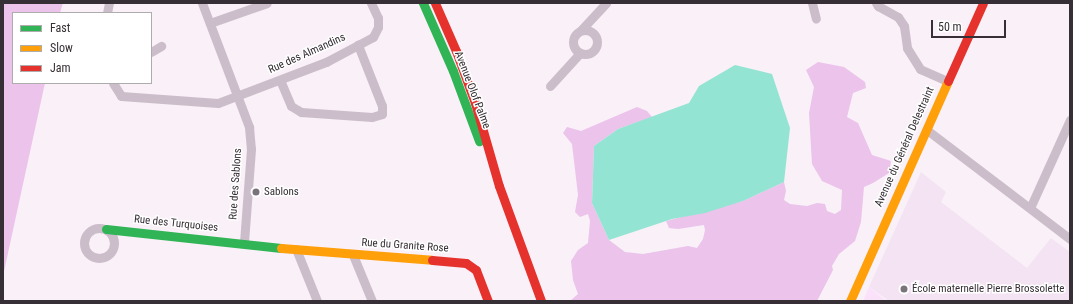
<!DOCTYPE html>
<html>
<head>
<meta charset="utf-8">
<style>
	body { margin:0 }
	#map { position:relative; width:1073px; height:304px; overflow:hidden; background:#f9f0f8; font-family:"Roboto Condensed",sans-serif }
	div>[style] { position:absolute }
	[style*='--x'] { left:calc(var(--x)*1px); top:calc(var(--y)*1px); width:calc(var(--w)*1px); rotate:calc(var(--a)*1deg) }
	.built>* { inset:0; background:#f4e4f3 }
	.green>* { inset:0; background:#fbe2fa }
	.forest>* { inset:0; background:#ebc3eb }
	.water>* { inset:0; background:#94e4d3 }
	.street>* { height:9px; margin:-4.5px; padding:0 4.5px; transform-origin:4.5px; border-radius:4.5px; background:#ccbdcb }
	.street>.ring { margin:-4.5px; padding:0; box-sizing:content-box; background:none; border:9px solid #ccbdcb; border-radius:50% }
	.fast>* { height:9px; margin:-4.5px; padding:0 4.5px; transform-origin:4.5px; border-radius:4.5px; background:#30b455 }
	.slow>* { height:9px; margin:-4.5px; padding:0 4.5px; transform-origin:4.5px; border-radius:4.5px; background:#ff9f0a }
	.jam>* { height:9px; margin:-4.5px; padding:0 4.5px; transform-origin:4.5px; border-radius:4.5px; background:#e5322d }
	.dots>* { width:11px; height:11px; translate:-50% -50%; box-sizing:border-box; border:2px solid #fff; border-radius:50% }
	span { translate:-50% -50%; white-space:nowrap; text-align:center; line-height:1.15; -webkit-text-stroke:3px #fff; paint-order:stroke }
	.street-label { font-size:11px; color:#362f35 }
	.poi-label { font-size:11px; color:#362f35 }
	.left { translate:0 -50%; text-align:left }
	.frame { position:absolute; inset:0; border:4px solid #362f35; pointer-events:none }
	.legend { position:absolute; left:12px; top:12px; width:140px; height:72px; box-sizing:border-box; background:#fff; border:1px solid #afacae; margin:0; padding:5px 7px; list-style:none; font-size:12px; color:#362f35 }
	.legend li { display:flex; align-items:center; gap:8px; height:20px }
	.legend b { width:20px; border:1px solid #afacae }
	.scale { position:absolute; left:931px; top:20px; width:75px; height:18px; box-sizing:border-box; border:2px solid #362f35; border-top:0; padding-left:5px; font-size:12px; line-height:14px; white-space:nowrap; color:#362f35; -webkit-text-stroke:3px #fff; paint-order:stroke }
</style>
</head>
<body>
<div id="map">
	<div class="built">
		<div style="clip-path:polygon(921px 172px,946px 192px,941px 202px,1027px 268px,1051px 238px,1070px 252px,1070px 301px,889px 301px,869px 287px)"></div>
	</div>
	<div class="green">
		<div style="clip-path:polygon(869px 287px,886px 301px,863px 301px)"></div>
	</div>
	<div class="forest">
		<div style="clip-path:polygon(3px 3px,63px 3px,60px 13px,13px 13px,13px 83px,45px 83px,3px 276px)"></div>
		<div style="clip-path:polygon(818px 62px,844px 67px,865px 82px,866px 88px,853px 93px,847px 117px,858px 123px,872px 155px,891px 161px,889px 173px,873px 183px,864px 187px,861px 222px,855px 241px,839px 254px,832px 266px,833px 270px,817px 301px,570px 301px,578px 294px,573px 280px,571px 261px,578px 250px,588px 243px,590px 221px,588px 214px,580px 217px,575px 212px,578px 195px,572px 144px,563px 133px,567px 127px,581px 131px,637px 107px,647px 111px,652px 117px,618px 129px,594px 146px,592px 203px,609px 240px,625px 252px,643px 254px,688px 246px,697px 248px,703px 239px,705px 230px,704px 225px,678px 229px,669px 228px,666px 221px,743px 201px,784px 182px,786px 191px,784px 200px,790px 204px,807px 206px,817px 203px,825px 204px,827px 211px,835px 214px,841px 210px,842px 190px,822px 181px,812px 164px,809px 113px,814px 87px,806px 70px)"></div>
	</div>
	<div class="water">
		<div style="clip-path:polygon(735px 65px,772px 74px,790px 128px,784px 182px,743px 201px,705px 213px,672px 219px,609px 240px,592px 203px,594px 146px,618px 129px,689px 103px,699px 86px)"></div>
	</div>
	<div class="street">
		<div style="--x:202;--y:3;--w:133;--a:69.2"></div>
		<div style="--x:249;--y:127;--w:22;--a:85"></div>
		<div style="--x:251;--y:149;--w:94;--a:94.3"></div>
		<div style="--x:812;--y:3;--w:16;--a:76"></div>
		<div style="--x:876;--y:3;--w:4;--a:56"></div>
		<div style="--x:878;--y:6;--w:23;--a:29"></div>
		<div style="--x:898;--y:17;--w:11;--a:56"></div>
		<div style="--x:904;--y:26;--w:22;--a:82"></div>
		<div style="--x:907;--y:48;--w:25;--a:58"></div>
		<div style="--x:920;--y:69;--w:30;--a:24"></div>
		<div style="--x:107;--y:13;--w:10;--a:-79"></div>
		<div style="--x:210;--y:23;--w:60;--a:-19.3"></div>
		<div class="ring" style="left:573px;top:30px;width:15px;height:15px"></div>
		<div style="--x:581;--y:30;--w:37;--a:-47"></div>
		<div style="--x:151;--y:52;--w:12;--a:-31"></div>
		<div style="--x:280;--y:80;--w:28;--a:67"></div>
		<div style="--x:291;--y:106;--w:12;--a:31"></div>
		<div style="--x:301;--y:112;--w:71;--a:4"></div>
		<div style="--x:372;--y:117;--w:10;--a:-17"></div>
		<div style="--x:382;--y:114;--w:8;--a:-90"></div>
		<div style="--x:382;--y:106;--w:66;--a:-111.5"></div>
		<div style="--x:113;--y:83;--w:15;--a:58"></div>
		<div style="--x:121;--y:96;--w:97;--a:4.1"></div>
		<div style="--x:218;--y:103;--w:116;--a:-20.8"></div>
		<div style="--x:326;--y:62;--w:53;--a:-28"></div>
		<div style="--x:373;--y:37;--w:11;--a:-63"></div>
		<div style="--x:378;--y:27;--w:9;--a:-90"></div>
		<div style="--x:378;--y:18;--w:17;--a:-115"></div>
		<div style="--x:550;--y:86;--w:45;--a:-47.7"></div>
		<div style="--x:927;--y:130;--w:180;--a:37.3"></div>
		<div style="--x:1030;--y:208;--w:97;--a:-65.6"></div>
		<div class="ring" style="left:84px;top:228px;width:21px;height:21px"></div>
		<div style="--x:296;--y:249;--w:56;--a:68"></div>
		<div style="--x:353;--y:255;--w:50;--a:67.6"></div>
	</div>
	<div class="fast">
		<div style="--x:423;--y:3;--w:74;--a:66.2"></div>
		<div style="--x:453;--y:71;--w:75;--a:69.6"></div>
		<div style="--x:106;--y:229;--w:176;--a:6.2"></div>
	</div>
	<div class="slow">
		<div style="--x:281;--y:248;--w:151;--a:4.5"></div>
		<div style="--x:850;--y:301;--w:241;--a:-66"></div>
	</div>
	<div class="jam">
		<div style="--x:435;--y:3;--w:52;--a:66.4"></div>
		<div style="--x:456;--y:51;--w:55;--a:69.9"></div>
		<div style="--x:475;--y:103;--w:86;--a:73.9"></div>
		<div style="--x:499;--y:186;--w:122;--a:69.9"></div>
		<div style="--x:948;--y:81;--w:85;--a:-65.8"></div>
		<div style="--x:432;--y:260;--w:34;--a:5"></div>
		<div style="--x:466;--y:263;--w:12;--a:35"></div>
		<div style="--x:476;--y:270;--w:33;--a:69"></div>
	</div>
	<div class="dots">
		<div style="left:256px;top:192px;background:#7a7379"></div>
		<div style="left:904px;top:289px;background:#7a7379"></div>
	</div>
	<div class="street-label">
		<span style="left:307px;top:54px;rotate:-24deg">Rue des Almandins</span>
		<span style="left:472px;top:90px;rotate:69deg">Avenue Olof Palme</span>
		<span style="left:905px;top:147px;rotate:-66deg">Avenue du Général Delestraint</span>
		<span style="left:236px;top:184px;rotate:-86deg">Rue des Sablons</span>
		<span style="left:176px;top:224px;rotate:6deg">Rue des Turquoises</span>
		<span style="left:405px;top:246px;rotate:4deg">Rue du Granite Rose</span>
	</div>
	<div class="poi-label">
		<span class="left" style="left:264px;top:192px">Sablons</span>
		<span class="left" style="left:912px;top:289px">École maternelle Pierre Brossolette</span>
	</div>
	<div class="frame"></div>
	<ul class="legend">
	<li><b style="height:5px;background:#30b455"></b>Fast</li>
	<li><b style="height:5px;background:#ff9f0a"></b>Slow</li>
	<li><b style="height:5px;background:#e5322d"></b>Jam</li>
	</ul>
	<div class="scale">50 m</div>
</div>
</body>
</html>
